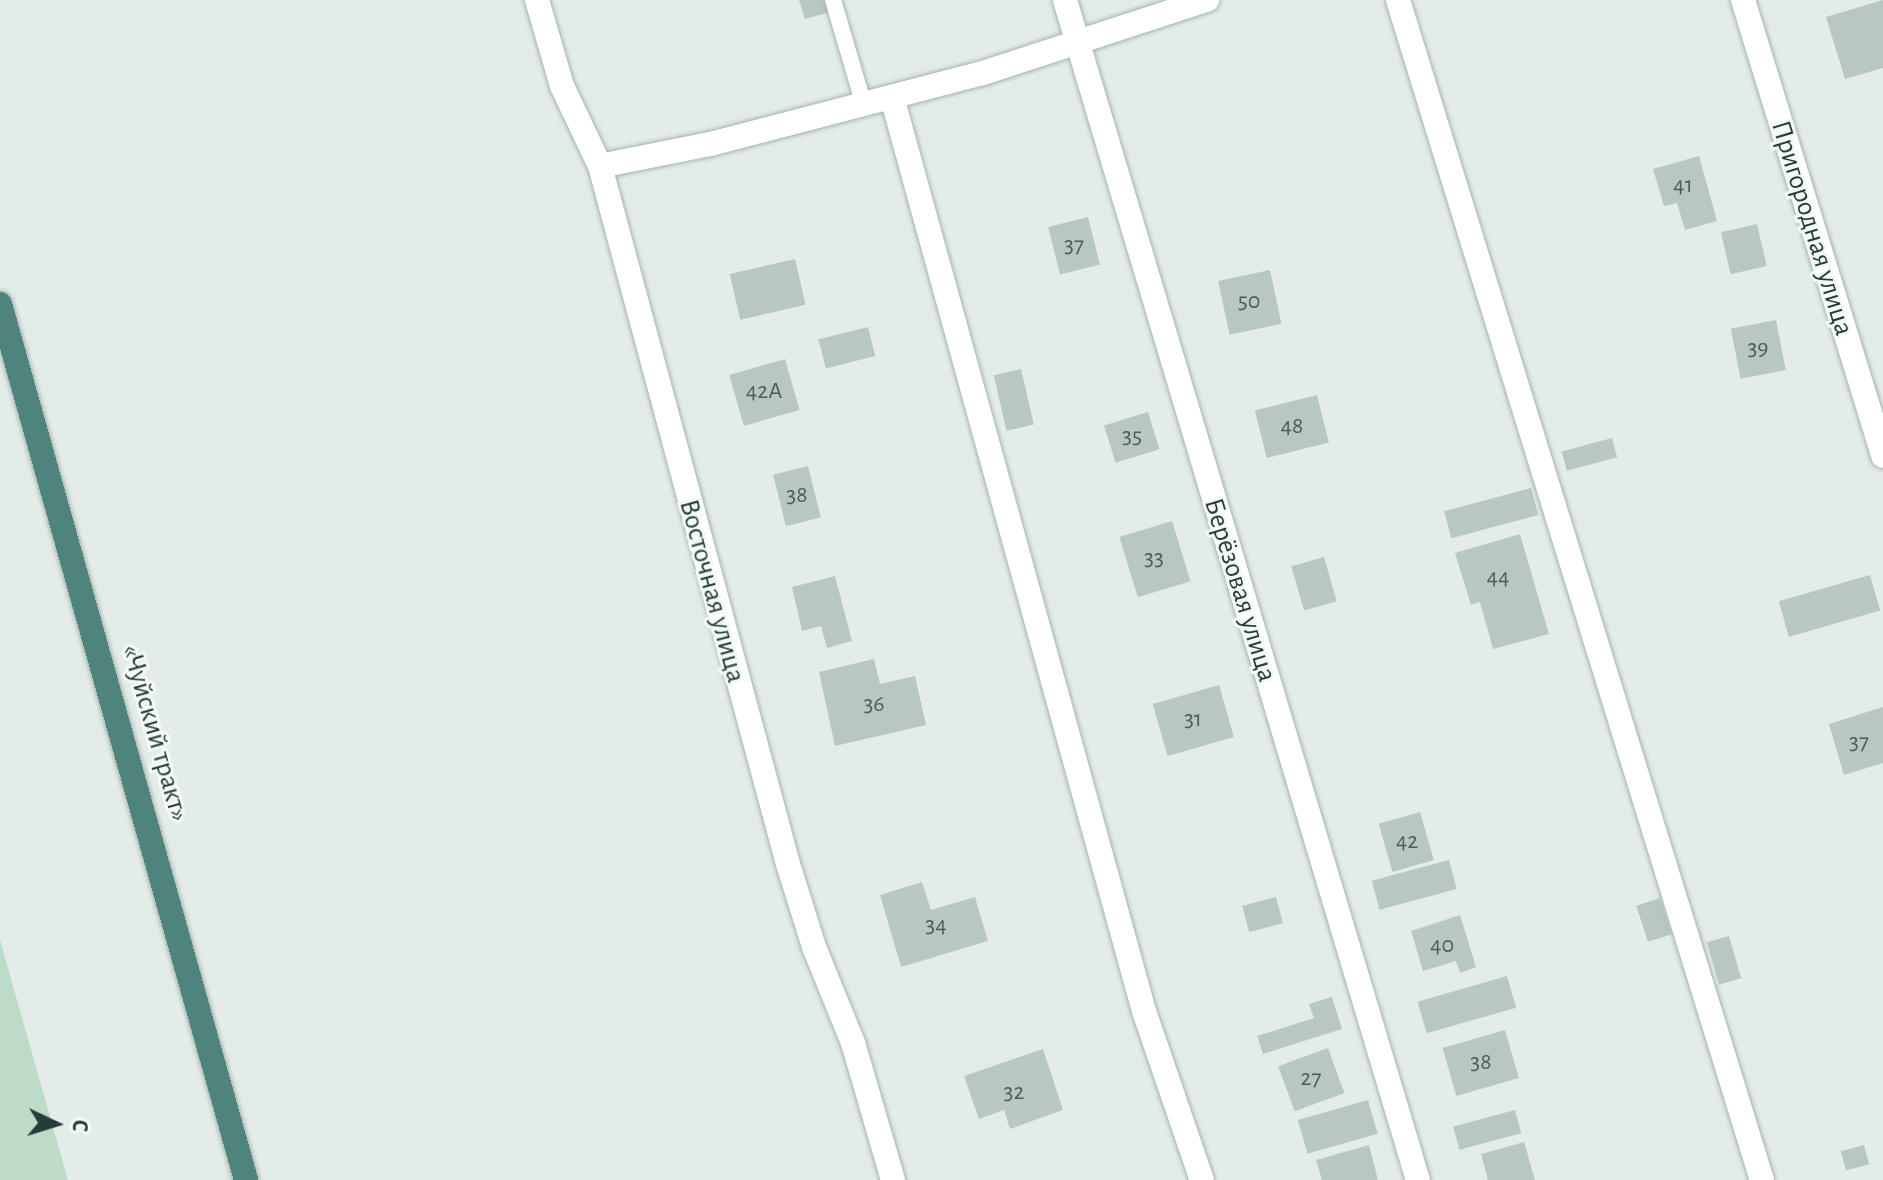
<!DOCTYPE html>
<html>
<head>
<meta charset="utf-8">
<style>
	body { margin:0 }
	#map { position:relative; width:1883px; height:1180px; overflow:hidden; background:#e3ece9; font-family:"Alegreya Sans",sans-serif }
	div>[style] { position:absolute }
	[style*='--x'] { left:calc(var(--x)*1px); top:calc(var(--y)*1px); width:calc(var(--w)*1px); rotate:calc(var(--a)*1deg) }
	.green>* { inset:0; background:#bddcc8 }
	.building>* { inset:0; background:#b9c7c2; transform-origin:0 0 }
	.roads { filter:drop-shadow(0 0 2px #a6b4b0) drop-shadow(0 0 2px #a6b4b0) }
	.service>* { height:16px; margin:-8px; padding:0 8px; transform-origin:8px; border-radius:8px; background:#fff }
	.minor>* { height:24px; margin:-12px; padding:0 12px; transform-origin:12px; border-radius:12px; background:#fff }
	.trunk>* { height:24px; margin:-12px; padding:0 12px; transform-origin:12px; border-radius:12px; background:#4e847c }
	span { translate:-50% -50%; white-space:nowrap; text-align:center; line-height:1.15; -webkit-text-stroke:6px #f4f9f7; paint-order:stroke }
	.number-label { font-size:24px; color:#49605a }
	.number-label span { -webkit-text-stroke-width:0 }
	.street-label { font-size:28px; color:#243d38 }
	.north { position:absolute; left:16px; top:1084px; width:80px; height:80px; -webkit-text-stroke:6px #f4f9f7; paint-order:stroke; rotate:94deg; font-size:22px; font-weight:700; line-height:32px; text-align:center; color:#243d38 }
	.north::after { content:''; display:block; margin:auto; width:28px; height:36px; background:#243d38; clip-path:polygon(50% 0,100% 100%,50% 72%,0 100%) }
</style>
</head>
<body>
<div id="map">
	<div class="green">
		<div style="clip-path:polygon(0 940px,68px 1180px,0 1180px)"></div>
	</div>
	<div class="building">
		<div style="clip-path:polygon(799px 0,827px 0,830px 12px,805px 19px)"></div>
		<div style="clip-path:polygon(1883px 0,1883px 68px,1845px 79px,1826px 17px)"></div>
		<div style="clip-path:polygon(1699px 156px,1717px 221px,1685px 230px,1677px 203px,1664px 206px,1653px 169px)"></div>
		<div style="left:1088px;top:217px;width:49px;height:41px;rotate:76deg"></div>
		<div style="left:1757px;top:224px;width:43px;height:37px;rotate:77deg"></div>
		<div style="left:795px;top:259px;width:47px;height:67px;rotate:77deg"></div>
		<div style="left:1270px;top:270px;width:55px;height:53px;rotate:78deg"></div>
		<div style="left:1776px;top:320px;width:51px;height:46px;rotate:79deg"></div>
		<div style="left:868px;top:327px;width:30px;height:51px;rotate:76deg"></div>
		<div style="left:785px;top:359px;width:53px;height:58px;rotate:74deg"></div>
		<div style="left:1021px;top:369px;width:57px;height:28px;rotate:77deg"></div>
		<div style="left:1317px;top:395px;width:49px;height:64px;rotate:76deg"></div>
		<div style="left:1148px;top:412px;width:39px;height:46px;rotate:73deg"></div>
		<div style="left:1612px;top:438px;width:20px;height:52px;rotate:75deg"></div>
		<div style="left:808px;top:466px;width:53px;height:36px;rotate:76deg"></div>
		<div style="left:1531px;top:488px;width:28px;height:90px;rotate:75deg"></div>
		<div style="left:1172px;top:521px;width:63px;height:55px;rotate:73deg"></div>
		<div style="clip-path:polygon(1520px 534px,1549px 634px,1493px 649px,1480px 602px,1471px 605px,1455px 553px)"></div>
		<div style="left:1324px;top:557px;width:46px;height:34px;rotate:74deg"></div>
		<div style="left:1870px;top:575px;width:37px;height:95px;rotate:74deg"></div>
		<div style="clip-path:polygon(835px 576px,852px 641px,827px 648px,821px 626px,802px 631px,792px 587px)"></div>
		<div style="clip-path:polygon(874px 659px,880px 684px,915px 676px,926px 725px,835px 746px,819px 672px)"></div>
		<div style="left:1219px;top:685px;width:54px;height:69px;rotate:74deg"></div>
		<div style="clip-path:polygon(1883px 707px,1883px 763px,1844px 775px,1829px 724px)"></div>
		<div style="left:1420px;top:812px;width:50px;height:43px;rotate:74deg"></div>
		<div style="left:1449px;top:860px;width:30px;height:80px;rotate:75deg"></div>
		<div style="clip-path:polygon(922px 882px,931px 910px,975px 897px,988px 941px,901px 967px,880px 895px)"></div>
		<div style="left:1276px;top:897px;width:27px;height:35px;rotate:75deg"></div>
		<div style="left:1660px;top:898px;width:38px;height:25px;rotate:72deg"></div>
		<div style="clip-path:polygon(1460px 915px,1476px 967px,1460px 973px,1456px 961px,1423px 971px,1411px 931px)"></div>
		<div style="left:1729px;top:936px;width:44px;height:23px;rotate:74deg"></div>
		<div style="left:1507px;top:976px;width:33px;height:93px;rotate:74deg"></div>
		<div style="clip-path:polygon(1332px 997px,1342px 1029px,1263px 1054px,1257px 1036px,1314px 1018px,1309px 1004px)"></div>
		<div style="left:1505px;top:1030px;width:50px;height:65px;rotate:74deg"></div>
		<div style="left:1328px;top:1048px;width:48px;height:53px;rotate:70deg"></div>
		<div style="clip-path:polygon(1043px 1049px,1063px 1110px,1010px 1129px,1004px 1110px,979px 1119px,964px 1076px)"></div>
		<div style="left:1368px;top:1100px;width:35px;height:73px;rotate:74deg"></div>
		<div style="left:1515px;top:1110px;width:24px;height:64px;rotate:75deg"></div>
		<div style="clip-path:polygon(1524px 1142px,1535px 1180px,1488px 1180px,1481px 1154px)"></div>
		<div style="clip-path:polygon(1369px 1145px,1378px 1180px,1322px 1180px,1316px 1160px)"></div>
		<div style="left:1864px;top:1145px;width:20px;height:24px;rotate:75deg"></div>
	</div>
	<div class="roads">
		<div class="service">
			<div style="--x:833;--y:0;--w:109;--a:73.6"></div>
		</div>
		<div class="minor">
			<div style="--x:537;--y:0;--w:90;--a:73.8"></div>
			<div style="--x:562;--y:86;--w:89;--a:64.6"></div>
			<div style="--x:600;--y:166;--w:723;--a:74.93"></div>
			<div style="--x:788;--y:864;--w:87;--a:72.6"></div>
			<div style="--x:814;--y:947;--w:104;--a:67.9"></div>
			<div style="--x:853;--y:1043;--w:143;--a:73.7"></div>
			<div style="--x:1065;--y:0;--w:1232;--a:73.35"></div>
			<div style="--x:1398;--y:0;--w:1235;--a:72.86"></div>
			<div style="--x:1743;--y:0;--w:477;--a:72.9"></div>
			<div style="--x:892;--y:97;--w:948;--a:74.59"></div>
			<div style="--x:1144;--y:1011;--w:179;--a:71.1"></div>
			<div style="--x:600;--y:166;--w:112;--a:-11.3"></div>
			<div style="--x:710;--y:144;--w:282;--a:-14.6"></div>
			<div style="--x:983;--y:73;--w:236;--a:-18.1"></div>
		</div>
		<div class="trunk">
			<div style="--x:0;--y:304;--w:910;--a:74.31"></div>
		</div>
	</div>
	<div class="number-label">
		<span style="left:1683px;top:186px">41</span>
		<span style="left:1074px;top:246px">37</span>
		<span style="left:1249px;top:302px">50</span>
		<span style="left:1758px;top:349px">39</span>
		<span style="left:764px;top:392px">42А</span>
		<span style="left:1292px;top:427px">48</span>
		<span style="left:1132px;top:437px">35</span>
		<span style="left:797px;top:496px">38</span>
		<span style="left:1154px;top:559px">33</span>
		<span style="left:1498px;top:578px">44</span>
		<span style="left:874px;top:705px">36</span>
		<span style="left:1193px;top:720px">31</span>
		<span style="left:1859px;top:743px">37</span>
		<span style="left:1407px;top:842px">42</span>
		<span style="left:936px;top:926px">34</span>
		<span style="left:1442px;top:946px">40</span>
		<span style="left:1481px;top:1063px">38</span>
		<span style="left:1311px;top:1079px">27</span>
		<span style="left:1014px;top:1093px">32</span>
	</div>
	<div class="street-label">
		<span style="left:1812px;top:228px;rotate:73deg">Пригородная улица</span>
		<span style="left:1240px;top:590px;rotate:73deg">Берёзовая улица</span>
		<span style="left:712px;top:591px;rotate:75deg">Восточная улица</span>
		<span style="left:155px;top:733px;rotate:74deg">«Чуйский тракт»</span>
	</div>
	<div class="north">С</div>
</div>
</body>
</html>
